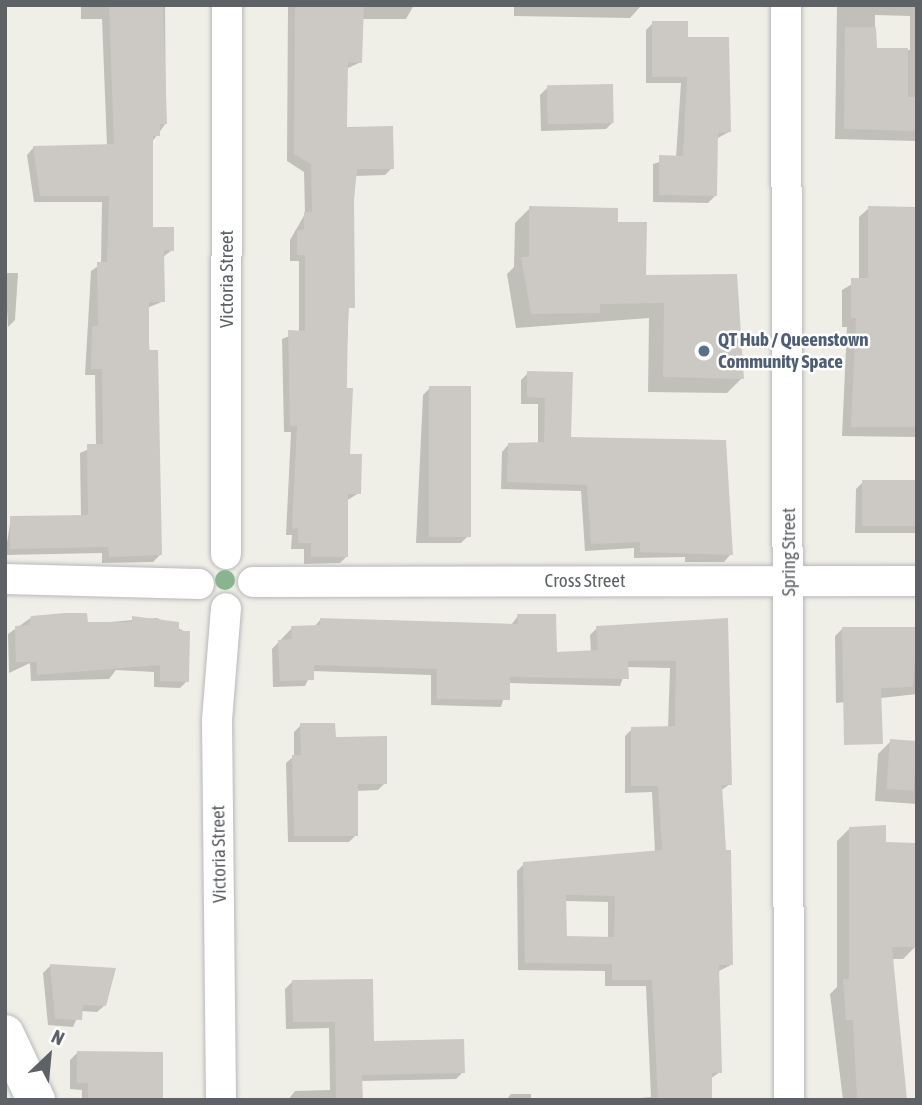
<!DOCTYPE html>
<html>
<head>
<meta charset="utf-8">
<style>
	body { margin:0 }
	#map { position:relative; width:922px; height:1105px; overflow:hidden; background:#f0efe7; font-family:"Asap Condensed",sans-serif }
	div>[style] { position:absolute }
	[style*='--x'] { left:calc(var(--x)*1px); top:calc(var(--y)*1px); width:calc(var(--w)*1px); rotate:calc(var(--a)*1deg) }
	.shadow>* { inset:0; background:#0003 }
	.building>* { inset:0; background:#ccc9c4; transform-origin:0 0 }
	.roads { filter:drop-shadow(0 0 2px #b7b8bd) drop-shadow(0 0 2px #b7b8bd) }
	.street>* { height:30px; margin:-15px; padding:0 15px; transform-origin:15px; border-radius:15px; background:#fff }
	.secondary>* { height:38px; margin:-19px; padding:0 19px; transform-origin:19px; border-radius:19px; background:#fff }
	.trees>* { width:20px; height:20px; margin:-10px; border-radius:50%; background:#8ab48d }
	.dots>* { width:19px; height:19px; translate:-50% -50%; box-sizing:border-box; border:4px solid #fff; border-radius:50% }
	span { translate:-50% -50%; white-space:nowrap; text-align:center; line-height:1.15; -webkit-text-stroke:5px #fff; paint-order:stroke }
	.street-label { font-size:19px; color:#5e6166 }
	.service-label { font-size:19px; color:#4e5e75; font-weight:700 }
	.left { translate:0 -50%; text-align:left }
	.frame { position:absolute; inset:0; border:7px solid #5e6166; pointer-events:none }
	.north { position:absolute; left:14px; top:1021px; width:70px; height:70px; -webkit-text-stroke:5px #fff; paint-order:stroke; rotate:26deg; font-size:19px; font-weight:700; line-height:28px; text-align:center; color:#5e6166 }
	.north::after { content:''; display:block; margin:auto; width:24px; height:32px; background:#5e6166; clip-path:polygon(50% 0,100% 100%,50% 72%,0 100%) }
</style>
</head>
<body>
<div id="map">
	<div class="shadow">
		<div style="clip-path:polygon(81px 5px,165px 5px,166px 123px,152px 142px,151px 228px,172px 250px,163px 257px,164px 301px,147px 308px,161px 554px,153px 562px,102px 563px,102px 553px,5px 555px,11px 518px,81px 517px,80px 453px,96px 446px,95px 375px,85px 375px,91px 271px,101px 264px,102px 202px,34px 202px,27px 155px,34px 147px,107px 146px,102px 19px,81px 19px)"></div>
		<div style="clip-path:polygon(288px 5px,414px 5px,406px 19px,362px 19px,361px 62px,346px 69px,346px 128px,392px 168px,385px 175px,355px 176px,345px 390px,348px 455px,359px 493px,346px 501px,347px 556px,340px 563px,304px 564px,304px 549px,291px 549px,292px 535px,286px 535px,291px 432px,284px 432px,282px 339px,299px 332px,299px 261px,290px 261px,290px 240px,305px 214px,304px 172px,287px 161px)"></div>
		<div style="clip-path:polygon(514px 5px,640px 5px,640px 7px,630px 18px,514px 16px)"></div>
		<div style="clip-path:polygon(evenodd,837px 5px,917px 5px,917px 141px,835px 139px,837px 5px,875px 15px,910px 16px,910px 50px,875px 49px,875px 15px)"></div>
		<div style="clip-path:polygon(653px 23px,686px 39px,729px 132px,716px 139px,715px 196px,708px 203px,653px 202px,653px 164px,676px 157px,681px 83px,646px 83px,646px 30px)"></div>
		<div style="clip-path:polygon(547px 88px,613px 122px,606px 129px,541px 131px,540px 95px)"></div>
		<div style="clip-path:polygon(530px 208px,617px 224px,644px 277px,742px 378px,727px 393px,648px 392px,649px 318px,516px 328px,507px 274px,514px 267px,515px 223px)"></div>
		<div style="clip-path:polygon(869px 208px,917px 209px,917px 437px,842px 436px,847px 327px,842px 327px,842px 290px,859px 280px,859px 217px)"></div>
		<div style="clip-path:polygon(5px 273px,18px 273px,15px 320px,8px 327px)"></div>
		<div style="clip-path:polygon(528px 373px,571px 374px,569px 439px,731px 554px,724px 562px,685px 562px,685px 557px,634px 558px,634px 548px,585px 551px,581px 491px,501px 489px,502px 452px,509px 444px,538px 444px,538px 404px,521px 404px,521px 380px)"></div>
		<div style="clip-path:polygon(430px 388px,468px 536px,461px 543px,416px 543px,423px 395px)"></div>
		<div style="clip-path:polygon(863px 482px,917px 482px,917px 533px,855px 533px,856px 489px)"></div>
		<div style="clip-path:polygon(evenodd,518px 616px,555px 654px,591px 652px,590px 635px,597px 628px,726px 620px,730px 784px,720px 791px,731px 965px,717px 972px,720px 1072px,710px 1079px,711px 1100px,616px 1100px,651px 1097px,646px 986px,605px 986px,605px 971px,518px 970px,517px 871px,524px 864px,655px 852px,652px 792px,625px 793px,625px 736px,632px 729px,668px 728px,670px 668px,627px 667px,620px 686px,508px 683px,501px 707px,431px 705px,431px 675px,312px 671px,305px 686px,273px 687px,272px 649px,292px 628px,314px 627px,321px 619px,511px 625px,518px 616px,565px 901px,608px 902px,608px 939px,566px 938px,565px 901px)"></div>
		<div style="clip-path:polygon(32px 617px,86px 624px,157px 618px,188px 633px,187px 681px,180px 688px,154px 687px,154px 672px,116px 670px,109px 679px,31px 681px,30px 663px,9px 673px,8px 634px)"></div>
		<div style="clip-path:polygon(917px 628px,917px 694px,836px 703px,835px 636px,842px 629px)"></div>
		<div style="clip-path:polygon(301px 725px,334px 739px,385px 783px,378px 790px,356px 791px,356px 835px,349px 842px,288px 842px,286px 763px,294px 756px,294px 732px)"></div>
		<div style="clip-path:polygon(891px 741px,917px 742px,917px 804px,875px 801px,878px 754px)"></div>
		<div style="clip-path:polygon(850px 828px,885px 843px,916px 946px,903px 959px,891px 959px,905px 1100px,843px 1100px,830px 994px,837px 987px,837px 841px)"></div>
		<div style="clip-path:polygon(50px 966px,105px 1005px,97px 1012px,80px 1011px,73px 1027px,48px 1025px,43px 973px)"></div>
		<div style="clip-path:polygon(292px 982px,372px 1043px,463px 1072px,456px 1079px,361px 1081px,361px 1100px,288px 1100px,295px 1091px,330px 1090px,329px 1028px,286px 1029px,285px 989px)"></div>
		<div style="clip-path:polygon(77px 1053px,158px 1100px,82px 1100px,82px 1090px,70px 1089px,70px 1060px)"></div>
		<div style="clip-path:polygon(511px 1094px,531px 1094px,531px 1100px,506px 1100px)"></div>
	</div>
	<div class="building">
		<div style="clip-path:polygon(109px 5px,163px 5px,167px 124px,160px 124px,160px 136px,153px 136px,153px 227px,174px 227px,174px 251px,164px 250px,165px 302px,149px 302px,149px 350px,158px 350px,162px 555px,109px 557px,108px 547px,10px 549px,10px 516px,88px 515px,87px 444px,103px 444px,102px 369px,91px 369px,92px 326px,98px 326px,97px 262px,107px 262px,109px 196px,40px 196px,33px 146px,114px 144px)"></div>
		<div style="clip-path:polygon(295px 5px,364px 5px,362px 63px,348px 62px,347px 127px,393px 126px,394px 169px,357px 169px,354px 200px,355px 308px,348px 308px,347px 388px,353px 388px,350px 454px,362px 454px,361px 494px,348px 494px,348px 557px,311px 557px,311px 543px,298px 543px,298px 528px,292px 529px,297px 426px,290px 426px,288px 330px,305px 331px,305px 255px,297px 255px,297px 231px,304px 229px,304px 212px,312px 212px,311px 164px,294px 154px)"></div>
		<div style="clip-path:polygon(652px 21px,688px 21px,688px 37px,729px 37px,731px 132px,718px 133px,717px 196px,659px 195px,659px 155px,683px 156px,687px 77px,652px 77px)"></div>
		<div style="clip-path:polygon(845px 27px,876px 27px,877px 48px,908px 48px,908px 97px,917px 97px,917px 131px,844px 129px)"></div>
		<div style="left:613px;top:84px;width:39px;height:66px;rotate:89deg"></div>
		<div style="clip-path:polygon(529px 206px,618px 208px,618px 222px,647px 222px,646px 275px,737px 274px,744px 379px,663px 377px,664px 303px,600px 304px,600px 313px,531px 314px,521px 257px,529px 257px)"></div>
		<div style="clip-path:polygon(868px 206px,917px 207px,917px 427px,851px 427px,856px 318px,851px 318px,851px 278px,868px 278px)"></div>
		<div style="clip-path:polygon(527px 371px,573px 372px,571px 437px,726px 440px,733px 555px,640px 552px,640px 542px,591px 544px,587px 485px,507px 482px,508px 443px,544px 442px,545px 398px,527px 397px)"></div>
		<div style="left:471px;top:386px;width:151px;height:42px;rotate:90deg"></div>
		<div style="left:862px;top:480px;width:55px;height:46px"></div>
		<div style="clip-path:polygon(65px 613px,87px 613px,88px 622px,132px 622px,132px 616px,179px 622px,179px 631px,190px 631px,189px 682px,160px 681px,160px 665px,37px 675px,37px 662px,16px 662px,15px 626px,29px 625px,31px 616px)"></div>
		<div style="clip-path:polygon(evenodd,517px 614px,556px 614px,557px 652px,598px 650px,596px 626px,728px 618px,732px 785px,722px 785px,726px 850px,731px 850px,733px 965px,719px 965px,722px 1073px,712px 1073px,712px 1100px,658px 1100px,652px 980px,612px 980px,612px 964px,525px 963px,523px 862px,662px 850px,658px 786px,631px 786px,631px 727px,675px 726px,676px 661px,628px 661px,629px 679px,510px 677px,510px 700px,437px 699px,437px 669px,314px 665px,314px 680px,280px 681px,278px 640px,292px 639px,291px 626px,320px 625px,320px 618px,518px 624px,517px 614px,566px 895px,615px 896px,614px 937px,567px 936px,566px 895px)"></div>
		<div style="clip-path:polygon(842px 627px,917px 627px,913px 687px,881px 688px,883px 744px,844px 745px)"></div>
		<div style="clip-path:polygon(300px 723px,335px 723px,336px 737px,387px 736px,387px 784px,358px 784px,358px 836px,294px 836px,292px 755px,301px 755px)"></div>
		<div style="left:890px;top:739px;width:27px;height:50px;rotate:4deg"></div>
		<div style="clip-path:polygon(886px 825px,886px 842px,917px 843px,917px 947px,892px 947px,907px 1100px,857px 1100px,853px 1020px,846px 1020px,843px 979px,849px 979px,849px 827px)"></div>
		<div style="clip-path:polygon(50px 964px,116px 968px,106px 1006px,83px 1005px,82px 1020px,55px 1019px)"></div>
		<div style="clip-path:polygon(373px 979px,374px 1041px,464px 1039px,465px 1073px,362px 1075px,363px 1100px,336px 1100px,335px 1022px,293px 1022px,292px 980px)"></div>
		<div style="clip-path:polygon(77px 1051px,163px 1052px,163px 1100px,88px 1100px,88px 1083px,77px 1083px)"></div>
	</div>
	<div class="roads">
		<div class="street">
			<div style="--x:786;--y:5;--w:1095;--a:89.84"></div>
			<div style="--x:226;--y:554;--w:549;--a:-89.9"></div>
			<div style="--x:5;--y:579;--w:194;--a:1.5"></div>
			<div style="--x:253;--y:582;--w:664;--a:-0.09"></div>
			<div style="--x:221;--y:1100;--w:380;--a:-90.6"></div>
			<div style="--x:217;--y:720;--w:112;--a:-85.4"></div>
		</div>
		<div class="secondary">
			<div style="--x:5;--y:1034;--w:73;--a:64.8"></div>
		</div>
	</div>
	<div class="trees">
		<div style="left:225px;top:580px"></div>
	</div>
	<div class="dots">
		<div style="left:704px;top:351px;background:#5c6f8a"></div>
	</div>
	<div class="street-label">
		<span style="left:227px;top:279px;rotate:-90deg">Victoria Street</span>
		<span style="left:789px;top:552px;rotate:-90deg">Spring Street</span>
		<span style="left:585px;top:581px">Cross Street</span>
		<span style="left:219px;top:854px;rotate:-91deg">Victoria Street</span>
	</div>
	<div class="service-label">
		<span class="left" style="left:718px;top:351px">QT Hub / Queenstown<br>Community Space</span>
	</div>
	<div class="frame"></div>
	<div class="north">N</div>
</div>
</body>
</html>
